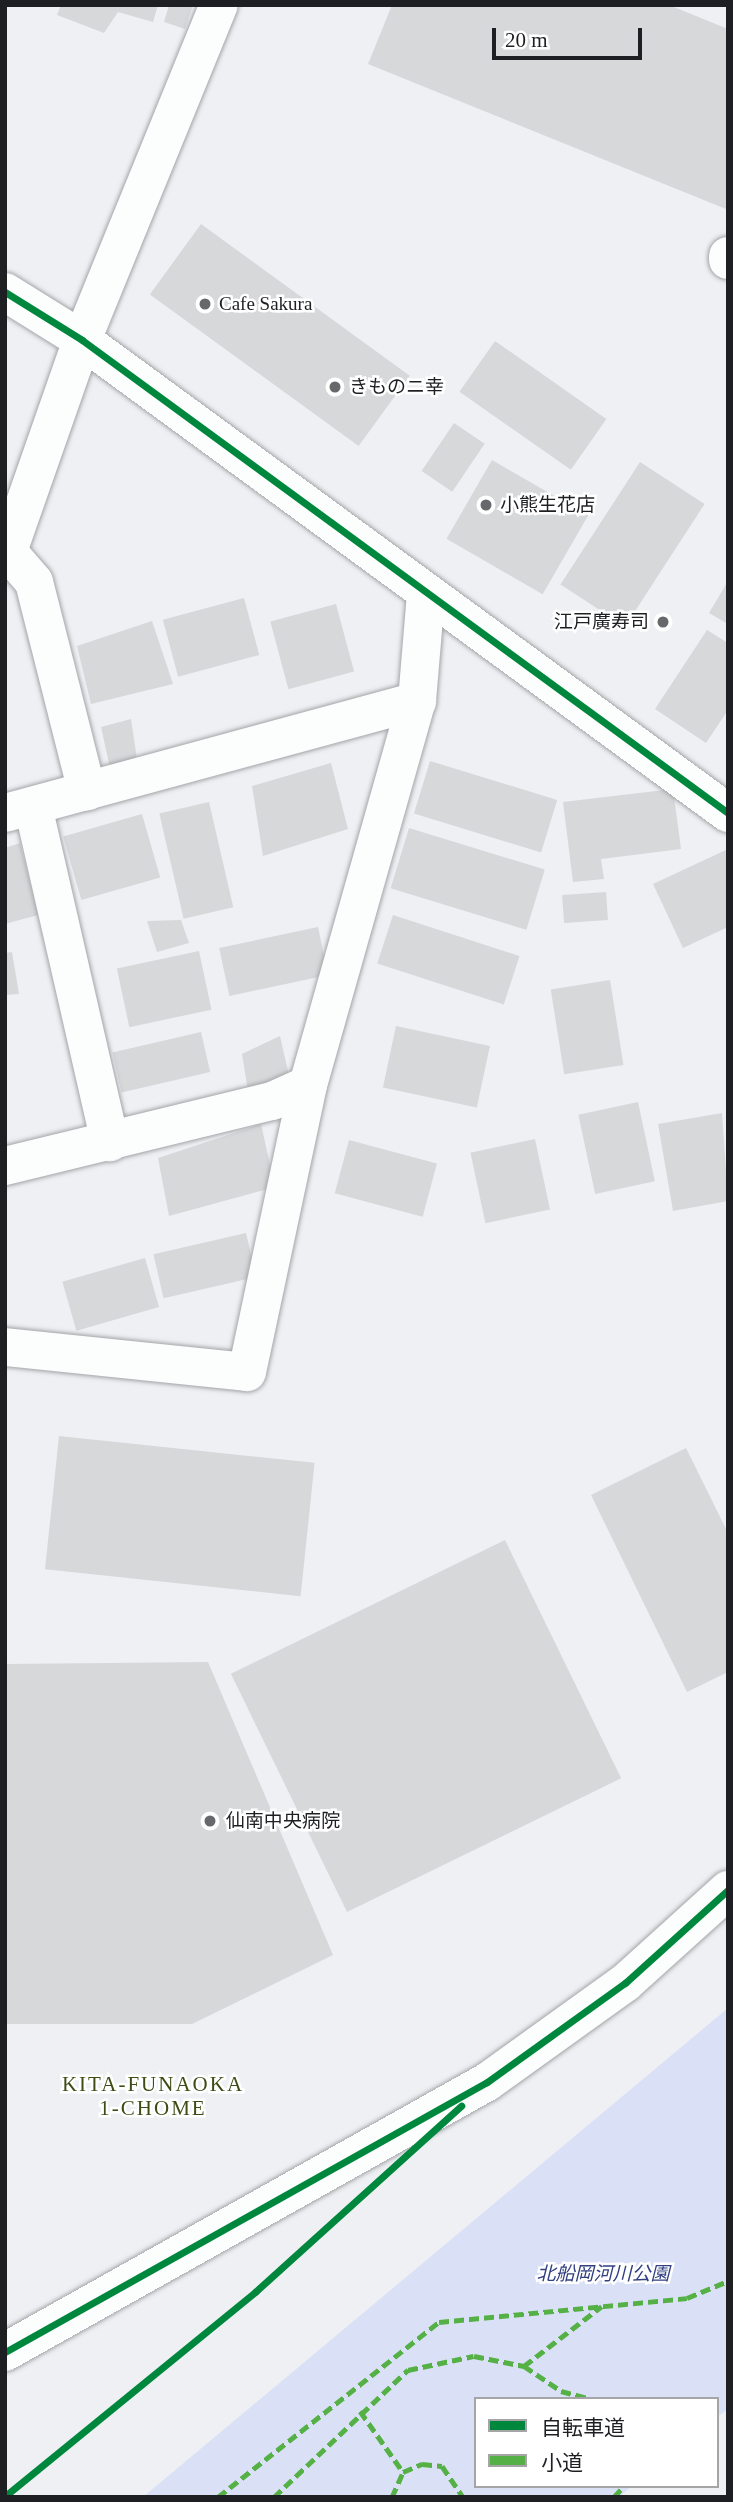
<!DOCTYPE html>
<html>
<head>
<meta charset="utf-8">
<style>
	body { margin:0 }
	#map { position:relative; width:733px; height:2502px; overflow:hidden; background:#eef0f4; font-family:"Times New Roman","Noto Sans JP",serif }
	div>[style] { position:absolute }
	[style*='--x'] { left:calc(var(--x)*1px); top:calc(var(--y)*1px); width:calc(var(--w)*1px); rotate:calc(var(--a)*1deg) }
	.green>* { inset:0; background:#dae1f6 }
	.building>* { inset:0; background:#d6d8da; transform-origin:0 0 }
	.roads { filter:drop-shadow(0 0 2px #a4a5a8) drop-shadow(0 0 2px #a4a5a8) }
	.minor>* { height:38px; margin:-19px; padding:0 19px; transform-origin:19px; border-radius:19px; background:#fcfdfd }
	.quiet>* { height:5px; margin-top:-2.5px; transform-origin:0; background:repeating-linear-gradient(90deg,#55b145 0 10px,transparent 0 15px) }
	.cycleway>* { height:7px; margin:-3.5px; padding:0 3.5px; transform-origin:3.5px; border-radius:3.5px; background:#00873e }
	.dots>* { width:19px; height:19px; translate:-50% -50%; box-sizing:border-box; border:4px solid #fff; border-radius:50% }
	span { translate:-50% -50%; white-space:nowrap; text-align:center; line-height:1.15; -webkit-text-stroke:5px #fff; paint-order:stroke }
	.poi-label { font-size:19px; color:#1e1f22 }
	.left { translate:0 -50%; text-align:left }
	.right { translate:-100% -50%; text-align:right }
	.park-label { font-size:19px; color:#324082; font-style:italic }
	.neighbourhood-label { font-size:21px; color:#3e4b13; letter-spacing:2px }
	.frame { position:absolute; inset:0; border:7px solid #1e1f22; pointer-events:none }
	.legend { position:absolute; left:474px; top:2397px; width:245px; height:91px; box-sizing:border-box; background:#fff; border:2px solid #a5a5a7; margin:0; padding:9px 12px; list-style:none; font-size:21px; color:#1e1f22 }
	.legend li { display:flex; align-items:center; gap:14px; height:35px }
	.legend b { width:35px; border:2px solid #a5a5a7 }
	.scale { position:absolute; left:492px; top:28px; width:150px; height:32px; box-sizing:border-box; border:4px solid #1e1f22; border-top:0; padding-left:9px; font-size:21px; line-height:24px; white-space:nowrap; color:#1e1f22; -webkit-text-stroke:5px #fff; paint-order:stroke }
</style>
</head>
<body>
<div id="map">
	<div class="green">
		<div style="clip-path:polygon(728px 2008px,728px 2409px,717px 2417px,717px 2399px,476px 2399px,476px 2486px,632px 2486px,619px 2497px,143px 2497px)"></div>
	</div>
	<div class="building">
		<div style="clip-path:polygon(61px 5px,158px 5px,153px 22px,118px 12px,104px 33px,57px 15px)"></div>
		<div style="clip-path:polygon(169px 5px,193px 5px,185px 29px,164px 22px)"></div>
		<div style="clip-path:polygon(392px 5px,669px 5px,728px 29px,726px 209px,368px 64px)"></div>
		<div style="left:201px;top:224px;width:258px;height:87px;rotate:36deg"></div>
		<div style="left:495px;top:341px;width:136px;height:62px;rotate:35deg"></div>
		<div style="left:454px;top:423px;width:37px;height:58px;rotate:34deg"></div>
		<div style="left:492px;top:460px;width:111px;height:91px;rotate:30deg"></div>
		<div style="left:640px;top:462px;width:77px;height:146px;rotate:33deg"></div>
		<div style="clip-path:polygon(728px 581px,728px 624px,709px 613px)"></div>
		<div style="left:244px;top:598px;width:59px;height:84px;rotate:75deg"></div>
		<div style="left:336px;top:604px;width:70px;height:68px;rotate:75deg"></div>
		<div style="clip-path:polygon(152px 621px,173px 684px,91px 704px,77px 646px)"></div>
		<div style="clip-path:polygon(707px 630px,728px 643px,728px 710px,706px 743px,655px 709px)"></div>
		<div style="clip-path:polygon(131px 719px,137px 759px,110px 768px,101px 727px)"></div>
		<div style="left:430px;top:761px;width:133px;height:55px;rotate:17deg"></div>
		<div style="clip-path:polygon(331px 763px,348px 829px,263px 856px,252px 786px)"></div>
		<div style="clip-path:polygon(673px 789px,681px 849px,601px 859px,604px 879px,573px 882px,563px 802px)"></div>
		<div style="left:209px;top:802px;width:108px;height:51px;rotate:77deg"></div>
		<div style="left:142px;top:814px;width:66px;height:82px;rotate:74deg"></div>
		<div style="left:409px;top:828px;width:142px;height:63px;rotate:17deg"></div>
		<div style="clip-path:polygon(20px 843px,38px 915px,5px 924px,5px 848px)"></div>
		<div style="clip-path:polygon(728px 849px,728px 927px,683px 948px,653px 884px)"></div>
		<div style="left:606px;top:892px;width:28px;height:44px;rotate:86deg"></div>
		<div style="left:393px;top:915px;width:133px;height:51px;rotate:18deg"></div>
		<div style="clip-path:polygon(181px 920px,189px 943px,157px 952px,147px 921px)"></div>
		<div style="left:318px;top:927px;width:49px;height:101px;rotate:78deg"></div>
		<div style="left:199px;top:951px;width:60px;height:84px;rotate:78deg"></div>
		<div style="clip-path:polygon(12px 952px,19px 994px,5px 995px,5px 953px)"></div>
		<div style="left:610px;top:980px;width:86px;height:60px;rotate:81deg"></div>
		<div style="left:396px;top:1026px;width:96px;height:63px;rotate:12deg"></div>
		<div style="left:201px;top:1032px;width:41px;height:91px;rotate:77deg"></div>
		<div style="clip-path:polygon(280px 1036px,290px 1080px,248px 1091px,242px 1054px)"></div>
		<div style="left:638px;top:1102px;width:81px;height:61px;rotate:78deg"></div>
		<div style="clip-path:polygon(722px 1113px,728px 1201px,673px 1211px,658px 1124px)"></div>
		<div style="clip-path:polygon(261px 1124px,275px 1187px,169px 1216px,158px 1158px)"></div>
		<div style="left:535px;top:1139px;width:72px;height:66px;rotate:78deg"></div>
		<div style="left:349px;top:1140px;width:91px;height:55px;rotate:15deg"></div>
		<div style="left:246px;top:1233px;width:45px;height:95px;rotate:77deg"></div>
		<div style="left:145px;top:1258px;width:51px;height:86px;rotate:74deg"></div>
		<div style="left:59px;top:1436px;width:257px;height:134px;rotate:6deg"></div>
		<div style="clip-path:polygon(686px 1448px,728px 1533px,728px 1672px,687px 1692px,591px 1495px)"></div>
		<div style="left:505px;top:1540px;width:265px;height:305px;rotate:64deg"></div>
		<div style="clip-path:polygon(208px 1662px,333px 1955px,192px 2024px,5px 2024px,5px 1664px)"></div>
	</div>
	<div class="roads">
		<div class="minor">
			<div style="--x:728;--y:256;--w:4;--a:90"></div>
			<div style="--x:5;--y:292;--w:91;--a:31.9"></div>
			<div style="--x:82;--y:340;--w:801;--a:36.21"></div>
			<div style="--x:9;--y:553;--w:38;--a:49"></div>
			<div style="--x:34;--y:582;--w:216;--a:75.8"></div>
			<div style="--x:5;--y:560;--w:233;--a:-70.7"></div>
			<div style="--x:82;--y:340;--w:362;--a:-67.8"></div>
			<div style="--x:33;--y:806;--w:345;--a:77.1"></div>
			<div style="--x:5;--y:813;--w:427;--a:-15.2"></div>
			<div style="--x:5;--y:1166;--w:275;--a:-13.7"></div>
			<div style="--x:272;--y:1101;--w:39;--a:-24"></div>
			<div style="--x:308;--y:1085;--w:399;--a:-74.2"></div>
			<div style="--x:417;--y:701;--w:107;--a:-85.2"></div>
			<div style="--x:5;--y:1347;--w:243;--a:5.9"></div>
			<div style="--x:247;--y:1372;--w:293;--a:-78"></div>
			<div style="--x:5;--y:2352;--w:552;--a:-29.26"></div>
			<div style="--x:487;--y:2082;--w:170;--a:-35.7"></div>
			<div style="--x:625;--y:1983;--w:139;--a:-42.1"></div>
		</div>
	</div>
	<div class="quiet">
		<div style="--x:524;--y:2366;--w:45;--a:34"></div>
		<div style="--x:561;--y:2391;--w:31;--a:15"></div>
		<div style="--x:360;--y:2411;--w:75;--a:54.8"></div>
		<div style="--x:403;--y:2472;--w:21;--a:-23"></div>
		<div style="--x:422;--y:2464;--w:20;--a:6"></div>
		<div style="--x:442;--y:2466;--w:37;--a:56"></div>
		<div style="--x:218;--y:2497;--w:282;--a:-38.4"></div>
		<div style="--x:439;--y:2322;--w:249;--a:-5.5"></div>
		<div style="--x:687;--y:2298;--w:44;--a:-22.5"></div>
		<div style="--x:274;--y:2497;--w:185;--a:-43.5"></div>
		<div style="--x:408;--y:2370;--w:67;--a:-12"></div>
		<div style="--x:474;--y:2356;--w:51;--a:11.3"></div>
		<div style="--x:524;--y:2366;--w:98;--a:-37.6"></div>
		<div style="--x:392;--y:2497;--w:27;--a:-66"></div>
		<div style="--x:614;--y:2497;--w:15;--a:-48"></div>
	</div>
	<div class="cycleway">
		<div style="--x:5;--y:292;--w:91;--a:31.9"></div>
		<div style="--x:82;--y:340;--w:801;--a:36.21"></div>
		<div style="--x:5;--y:2352;--w:552;--a:-29.26"></div>
		<div style="--x:487;--y:2082;--w:170;--a:-35.7"></div>
		<div style="--x:625;--y:1983;--w:139;--a:-42.1"></div>
		<div style="--x:5;--y:2496;--w:323;--a:-39.2"></div>
		<div style="--x:255;--y:2292;--w:278;--a:-42.1"></div>
	</div>
	<div class="dots">
		<div style="left:205px;top:304px;background:#67686c"></div>
		<div style="left:335px;top:387px;background:#67686c"></div>
		<div style="left:486px;top:505px;background:#67686c"></div>
		<div style="left:663px;top:622px;background:#67686c"></div>
		<div style="left:210px;top:1821px;background:#67686c"></div>
	</div>
	<div class="poi-label">
		<span class="left" style="left:219px;top:304px">Cafe Sakura</span>
		<span class="left" style="left:349px;top:387px">きものニ幸</span>
		<span class="left" style="left:500px;top:505px">小熊生花店</span>
		<span class="right" style="left:649px;top:622px">江戸廣寿司</span>
		<span class="left" style="left:226px;top:1821px">仙南中央病院</span>
	</div>
	<div class="park-label">
		<span style="left:603px;top:2274px">北船岡河川公園</span>
	</div>
	<div class="neighbourhood-label">
		<span style="left:153px;top:2096px">KITA-FUNAOKA<br>1-CHOME</span>
	</div>
	<div class="frame"></div>
	<ul class="legend">
	<li><b style="height:9px;background:#00873e"></b>自転車道</li>
	<li><b style="height:9px;background:#55b145"></b>小道</li>
	</ul>
	<div class="scale">20 m</div>
</div>
</body>
</html>
